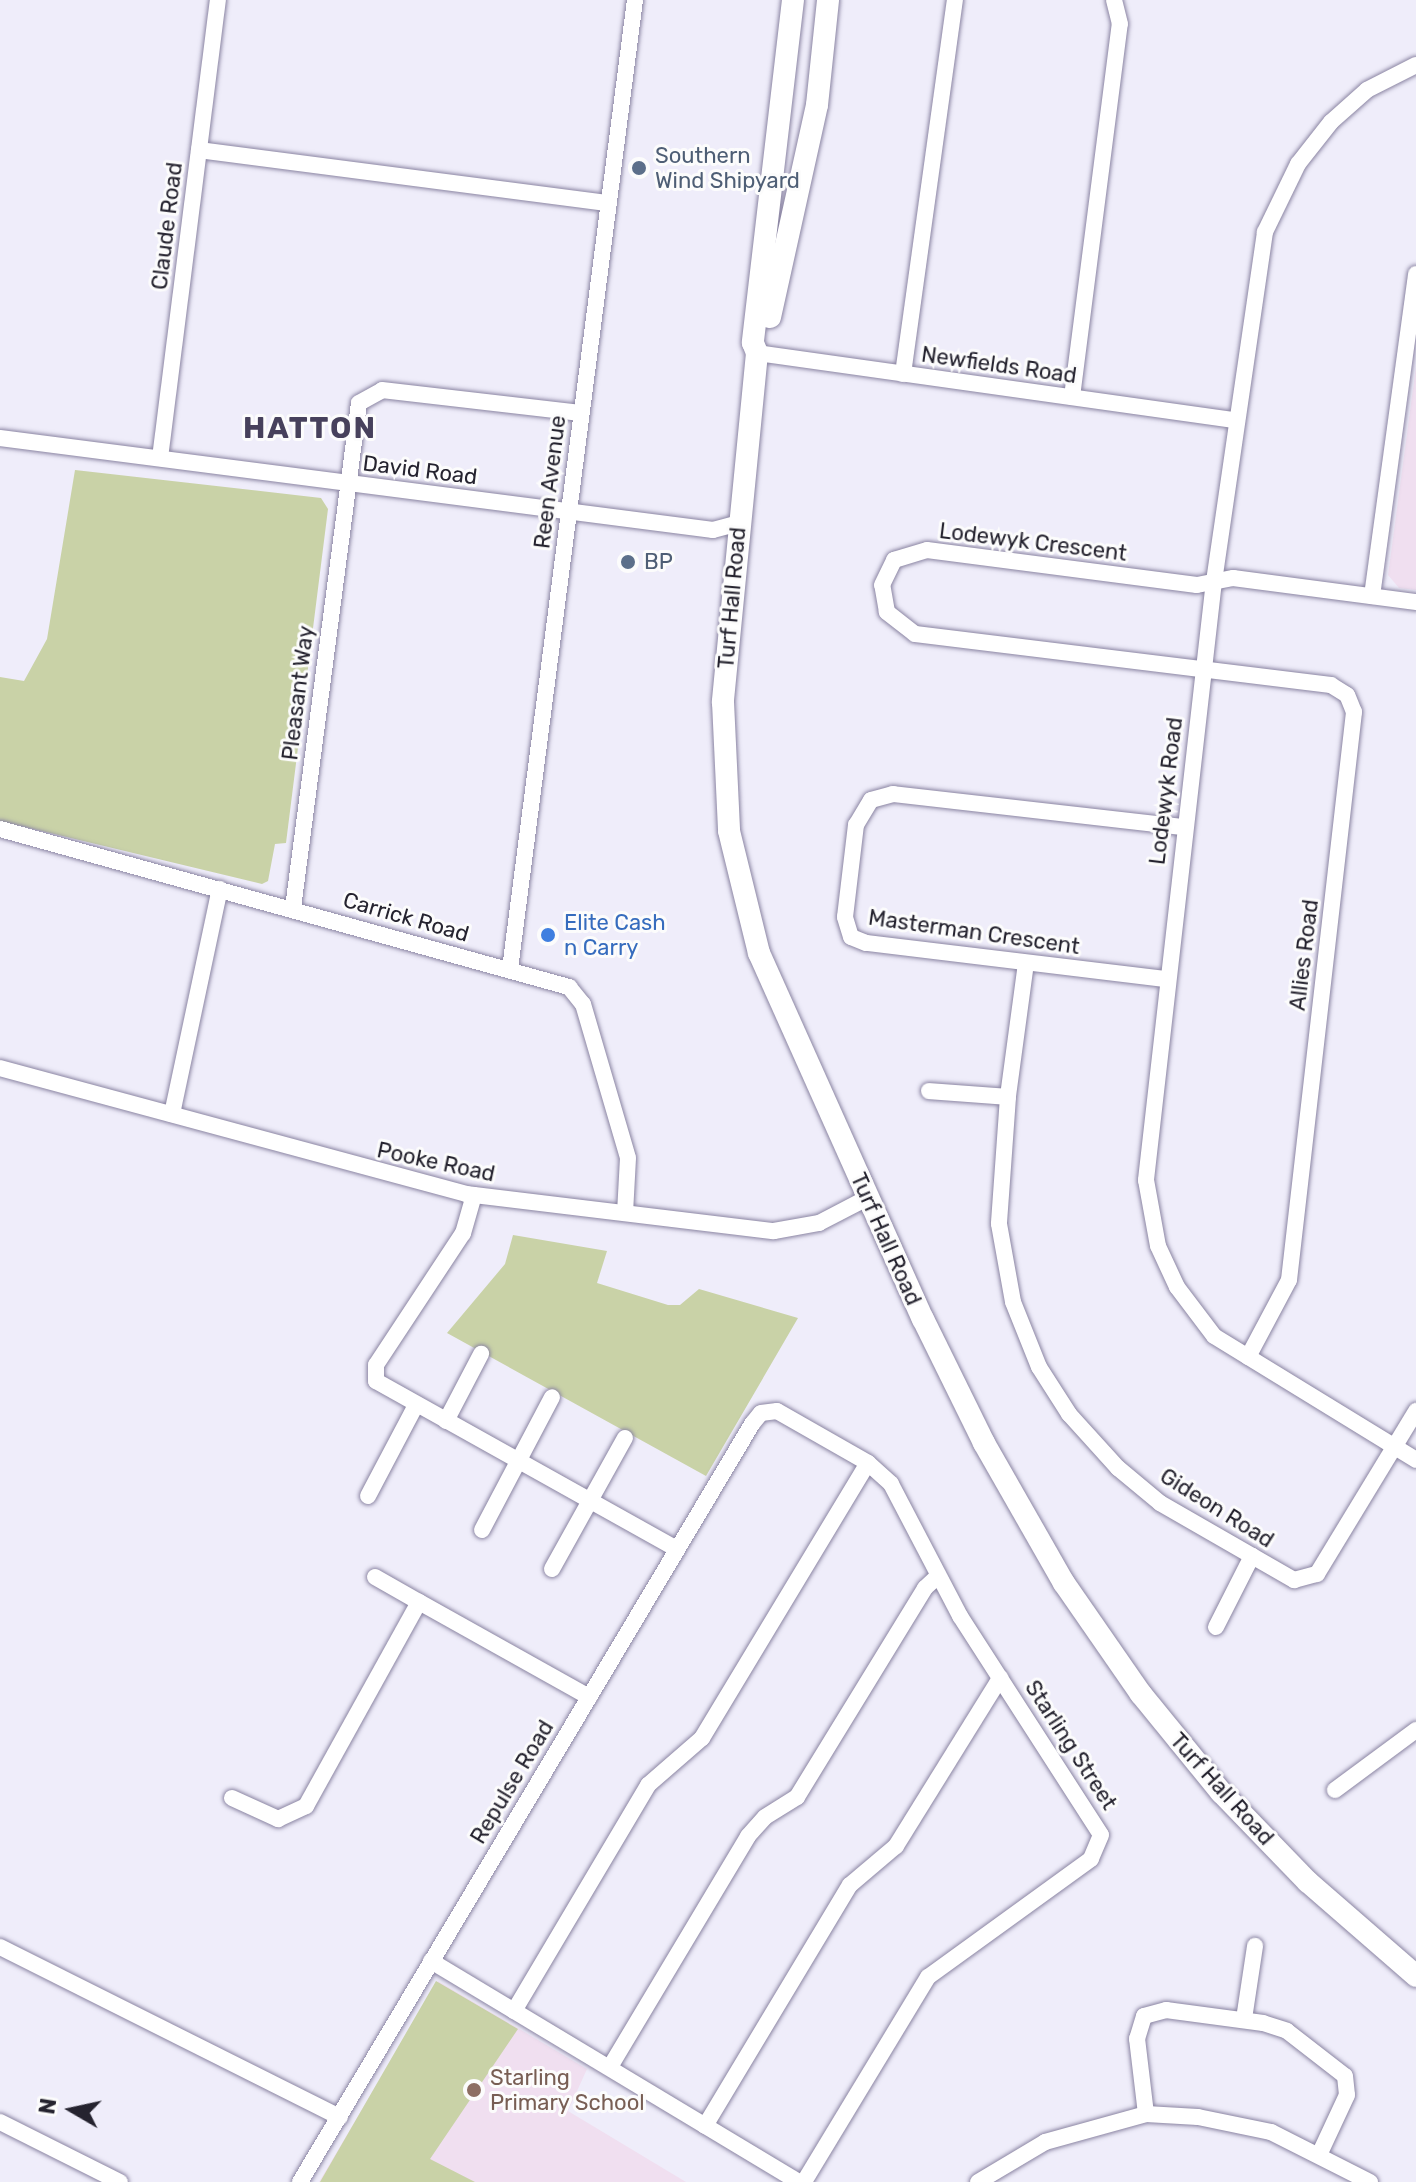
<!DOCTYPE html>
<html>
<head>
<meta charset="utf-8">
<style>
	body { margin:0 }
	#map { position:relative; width:1416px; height:2182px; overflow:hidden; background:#efedfa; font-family:Rubik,sans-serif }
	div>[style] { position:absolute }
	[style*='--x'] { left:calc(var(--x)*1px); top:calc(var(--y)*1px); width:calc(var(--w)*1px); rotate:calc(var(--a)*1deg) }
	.education>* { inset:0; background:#f0dff0 }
	.green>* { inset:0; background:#c9d2a7 }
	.roads { filter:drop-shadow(0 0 2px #8a84a2) drop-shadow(0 0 2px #8a84a2) }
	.minor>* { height:16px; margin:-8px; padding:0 8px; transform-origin:8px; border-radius:8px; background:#fff }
	.major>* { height:22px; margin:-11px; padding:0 11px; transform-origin:11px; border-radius:11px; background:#fff }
	.dots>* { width:22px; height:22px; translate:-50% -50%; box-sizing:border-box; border:4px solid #fcfcfc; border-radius:50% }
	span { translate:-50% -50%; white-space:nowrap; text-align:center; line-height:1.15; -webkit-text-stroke:6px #fcfcfc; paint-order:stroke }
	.service-label { font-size:22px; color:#4e5e75 }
	.left { translate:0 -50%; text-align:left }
	.street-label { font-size:22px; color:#25232f }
	.shop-label { font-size:22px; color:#366cbe }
	.education-label { font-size:22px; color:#785e54 }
	.district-label { font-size:30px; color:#47415c; font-weight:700; letter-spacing:2px }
	.north { position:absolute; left:32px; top:2070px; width:80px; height:80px; -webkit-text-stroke:6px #fcfcfc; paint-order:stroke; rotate:279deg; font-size:22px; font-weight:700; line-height:32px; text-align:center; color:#25232f }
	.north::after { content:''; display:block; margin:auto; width:28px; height:36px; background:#25232f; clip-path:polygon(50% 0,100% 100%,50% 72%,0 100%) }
</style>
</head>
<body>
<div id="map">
	<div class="education">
		<div style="clip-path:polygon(1416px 367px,1416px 590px,1399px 588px,1388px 575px)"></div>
		<div style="clip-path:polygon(438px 1981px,587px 2069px,568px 2111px,686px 2182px,319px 2182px)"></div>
	</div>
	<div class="green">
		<div style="clip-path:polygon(75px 470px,321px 498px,328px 509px,286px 843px,275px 844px,268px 881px,262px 884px,0 821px,0 677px,24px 681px,47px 639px)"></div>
		<div style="clip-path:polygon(513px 1235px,607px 1251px,597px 1283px,668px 1305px,680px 1305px,699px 1289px,798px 1318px,706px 1476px,447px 1333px,505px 1264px)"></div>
		<div style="clip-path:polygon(436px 1981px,518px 2029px,430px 2159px,475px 2182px,320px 2182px)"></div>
	</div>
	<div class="roads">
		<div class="minor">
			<div style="--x:1416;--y:65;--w:55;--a:153"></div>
			<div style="--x:1367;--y:90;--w:48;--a:138.4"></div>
			<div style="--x:1331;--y:122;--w:53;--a:128.2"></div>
			<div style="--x:1298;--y:164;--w:76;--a:115.9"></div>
			<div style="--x:1265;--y:232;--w:353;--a:98.3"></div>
			<div style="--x:1214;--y:581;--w:603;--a:96.48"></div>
			<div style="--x:1146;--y:1180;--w:67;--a:79.7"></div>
			<div style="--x:1158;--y:1246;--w:45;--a:65.1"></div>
			<div style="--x:1177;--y:1287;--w:61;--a:52.9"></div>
			<div style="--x:1214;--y:1336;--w:237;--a:31.5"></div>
			<div style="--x:199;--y:150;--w:413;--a:7.4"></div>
			<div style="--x:757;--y:353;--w:483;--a:8"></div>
			<div style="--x:903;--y:374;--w:378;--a:-82.1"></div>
			<div style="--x:1072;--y:397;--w:376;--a:-82.7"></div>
			<div style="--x:1120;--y:24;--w:25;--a:-104"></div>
			<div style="--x:0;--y:438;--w:719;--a:7.35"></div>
			<div style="--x:713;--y:530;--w:27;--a:-15"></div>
			<div style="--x:160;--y:458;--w:462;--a:-82.8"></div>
			<div style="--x:1372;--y:596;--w:325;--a:-82.2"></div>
			<div style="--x:0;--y:829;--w:591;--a:15.52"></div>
			<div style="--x:569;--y:987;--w:22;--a:51"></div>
			<div style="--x:583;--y:1004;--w:160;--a:73.7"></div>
			<div style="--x:628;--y:1158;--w:55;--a:93.1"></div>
			<div style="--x:293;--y:908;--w:509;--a:-82.55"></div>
			<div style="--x:359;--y:403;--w:26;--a:-29"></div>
			<div style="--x:382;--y:390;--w:200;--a:6.6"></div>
			<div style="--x:1026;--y:963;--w:135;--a:97.7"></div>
			<div style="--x:1008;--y:1097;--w:127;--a:94.1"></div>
			<div style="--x:999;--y:1224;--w:79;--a:79.8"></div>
			<div style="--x:1013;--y:1302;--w:70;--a:68.2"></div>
			<div style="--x:1039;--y:1367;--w:56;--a:57.4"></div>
			<div style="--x:1069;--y:1414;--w:73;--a:47.8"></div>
			<div style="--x:1118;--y:1468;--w:55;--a:39.8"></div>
			<div style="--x:1160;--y:1503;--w:155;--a:29.9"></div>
			<div style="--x:1294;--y:1580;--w:24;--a:-15"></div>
			<div style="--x:1317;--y:1574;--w:191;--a:-58.7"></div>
			<div style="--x:510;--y:969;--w:977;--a:-82.65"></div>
			<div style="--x:1165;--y:979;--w:301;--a:-173.1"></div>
			<div style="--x:866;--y:943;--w:16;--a:-158"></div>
			<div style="--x:851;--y:937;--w:21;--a:-107"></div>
			<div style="--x:845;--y:917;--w:93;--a:-83.2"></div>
			<div style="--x:856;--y:825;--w:29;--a:-59"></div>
			<div style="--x:871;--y:800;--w:23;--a:-15"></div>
			<div style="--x:893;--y:794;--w:292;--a:6.5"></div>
			<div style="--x:0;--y:1068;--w:483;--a:15.1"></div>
			<div style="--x:466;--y:1194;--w:310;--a:6.9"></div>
			<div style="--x:774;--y:1231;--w:46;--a:-10.1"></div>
			<div style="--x:819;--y:1223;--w:54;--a:-27.5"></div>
			<div style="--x:929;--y:1091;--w:79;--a:4.3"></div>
			<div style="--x:172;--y:1114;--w:230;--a:-78"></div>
			<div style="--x:474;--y:1195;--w:40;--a:106"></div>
			<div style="--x:463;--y:1233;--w:158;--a:123.4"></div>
			<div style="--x:376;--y:1365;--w:16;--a:90"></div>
			<div style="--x:376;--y:1381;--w:344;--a:29.2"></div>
			<div style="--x:1248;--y:1357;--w:87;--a:-62"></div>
			<div style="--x:1289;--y:1280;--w:572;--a:-83.47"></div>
			<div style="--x:1354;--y:712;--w:18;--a:-112"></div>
			<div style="--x:1347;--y:695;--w:19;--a:-148"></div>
			<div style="--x:1331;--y:685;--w:419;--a:-173"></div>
			<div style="--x:915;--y:634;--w:36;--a:-142"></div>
			<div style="--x:887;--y:612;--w:27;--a:-100"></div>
			<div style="--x:882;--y:585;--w:28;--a:-64"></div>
			<div style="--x:894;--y:560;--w:34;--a:-17"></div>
			<div style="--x:927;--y:550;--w:272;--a:7.4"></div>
			<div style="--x:1197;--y:585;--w:37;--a:-11"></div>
			<div style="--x:1233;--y:578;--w:185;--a:7.5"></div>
			<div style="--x:446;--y:1421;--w:76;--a:-62.4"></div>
			<div style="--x:368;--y:1496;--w:103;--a:-62.2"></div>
			<div style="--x:482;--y:1530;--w:150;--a:-62.2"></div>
			<div style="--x:552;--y:1569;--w:150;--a:-60.9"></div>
			<div style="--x:375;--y:1577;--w:51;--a:29.6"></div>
			<div style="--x:1216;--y:1627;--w:80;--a:-63.1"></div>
			<div style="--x:1335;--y:1790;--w:101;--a:-36.5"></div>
			<div style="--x:232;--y:1798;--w:51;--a:24.5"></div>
			<div style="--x:278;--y:1819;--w:31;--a:-25"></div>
			<div style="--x:306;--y:1806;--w:233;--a:-61"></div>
			<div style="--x:419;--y:1602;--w:195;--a:29.2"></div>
			<div style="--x:0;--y:1947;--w:380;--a:26.6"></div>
			<div style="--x:431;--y:1961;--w:429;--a:31"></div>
			<div style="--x:514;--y:2011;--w:263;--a:-59.3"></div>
			<div style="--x:648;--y:1785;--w:72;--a:-41"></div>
			<div style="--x:702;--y:1738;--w:321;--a:-58.9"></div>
			<div style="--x:1244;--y:2019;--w:74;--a:-81.4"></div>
			<div style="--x:610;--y:2067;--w:269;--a:-59.1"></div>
			<div style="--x:748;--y:1836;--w:25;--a:-48"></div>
			<div style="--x:765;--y:1817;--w:38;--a:-32"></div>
			<div style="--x:797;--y:1797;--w:245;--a:-58.5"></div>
			<div style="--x:925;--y:1588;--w:16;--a:-43"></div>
			<div style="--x:1146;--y:2114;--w:76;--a:-96.8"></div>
			<div style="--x:1137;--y:2039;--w:24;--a:-73"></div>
			<div style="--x:1144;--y:2016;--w:23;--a:-15"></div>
			<div style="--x:1166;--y:2010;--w:98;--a:7.6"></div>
			<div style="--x:1263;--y:2023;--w:25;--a:18"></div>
			<div style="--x:1287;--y:2031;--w:73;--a:37.8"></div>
			<div style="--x:1345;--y:2076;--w:19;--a:84"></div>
			<div style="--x:1347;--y:2095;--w:64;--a:115"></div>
			<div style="--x:0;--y:2122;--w:134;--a:26.6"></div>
			<div style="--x:705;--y:2126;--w:281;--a:-59"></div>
			<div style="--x:850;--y:1885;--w:60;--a:-40.3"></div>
			<div style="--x:896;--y:1846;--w:198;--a:-58.2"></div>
			<div style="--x:300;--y:2182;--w:883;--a:-59.19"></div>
			<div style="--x:752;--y:1424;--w:14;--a:-51"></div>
			<div style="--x:761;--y:1413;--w:16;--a:-7"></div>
			<div style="--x:777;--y:1411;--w:105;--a:29.7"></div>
			<div style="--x:868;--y:1463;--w:31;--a:42"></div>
			<div style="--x:891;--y:1484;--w:149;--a:62.4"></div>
			<div style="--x:960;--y:1616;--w:260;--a:57.2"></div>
			<div style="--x:1101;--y:1835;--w:26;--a:113"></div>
			<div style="--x:1091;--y:1859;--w:201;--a:144.1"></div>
			<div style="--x:928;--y:1977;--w:240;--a:121.2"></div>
			<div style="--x:978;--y:2182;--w:78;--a:-30.8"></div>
			<div style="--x:1045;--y:2142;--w:105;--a:-15.5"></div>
			<div style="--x:1146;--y:2114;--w:52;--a:3.3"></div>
			<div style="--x:1198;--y:2117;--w:75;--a:11.6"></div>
			<div style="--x:1271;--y:2132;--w:111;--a:26.8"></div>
		</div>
		<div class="major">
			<div style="--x:793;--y:0;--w:345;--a:96.7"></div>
			<div style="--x:753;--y:343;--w:11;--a:68"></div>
			<div style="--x:757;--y:353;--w:351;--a:95.6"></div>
			<div style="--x:723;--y:702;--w:129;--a:87.3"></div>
			<div style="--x:729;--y:831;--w:126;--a:76.2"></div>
			<div style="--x:759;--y:953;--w:401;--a:65.9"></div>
			<div style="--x:923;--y:1319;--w:138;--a:63.8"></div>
			<div style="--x:984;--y:1443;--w:161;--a:60.3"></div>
			<div style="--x:1064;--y:1583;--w:135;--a:55.3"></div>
			<div style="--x:1141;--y:1694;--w:127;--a:50.8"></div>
			<div style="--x:1221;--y:1792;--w:125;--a:46"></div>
			<div style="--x:1308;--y:1882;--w:143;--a:41"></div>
			<div style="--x:770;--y:317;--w:217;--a:-77.5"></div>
			<div style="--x:817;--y:105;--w:106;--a:-84"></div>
		</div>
	</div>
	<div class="dots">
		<div style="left:639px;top:168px;background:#5c6f8a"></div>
		<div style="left:628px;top:562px;background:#5c6f8a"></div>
		<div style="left:548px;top:935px;background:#3f7fe0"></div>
		<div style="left:474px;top:2090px;background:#8d6e63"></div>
	</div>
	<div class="service-label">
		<span class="left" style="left:655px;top:168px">Southern<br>Wind Shipyard</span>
		<span class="left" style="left:644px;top:562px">BP</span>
	</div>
	<div class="street-label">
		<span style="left:167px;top:226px;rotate:-83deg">Claude Road</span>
		<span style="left:999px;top:365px;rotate:8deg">Newfields Road</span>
		<span style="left:420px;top:470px;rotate:7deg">David Road</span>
		<span style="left:550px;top:482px;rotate:-83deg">Reen Avenue</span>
		<span style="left:1033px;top:542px;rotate:7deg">Lodewyk Crescent</span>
		<span style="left:732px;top:598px;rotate:-85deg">Turf Hall Road</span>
		<span style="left:298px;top:693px;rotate:-83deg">Pleasant Way</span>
		<span style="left:1166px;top:791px;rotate:-83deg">Lodewyk Road</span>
		<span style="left:406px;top:917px;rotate:16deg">Carrick Road</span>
		<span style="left:974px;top:932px;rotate:8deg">Masterman Crescent</span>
		<span style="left:1304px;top:955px;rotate:-83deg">Allies Road</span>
		<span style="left:436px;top:1162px;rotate:12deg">Pooke Road</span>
		<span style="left:886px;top:1239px;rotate:66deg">Turf Hall Road</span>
		<span style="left:1217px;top:1508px;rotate:32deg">Gideon Road</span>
		<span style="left:1071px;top:1745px;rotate:57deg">Starling Street</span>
		<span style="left:512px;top:1782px;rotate:-59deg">Repulse Road</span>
		<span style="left:1222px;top:1789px;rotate:48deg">Turf Hall Road</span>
	</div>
	<div class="shop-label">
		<span class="left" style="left:564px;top:935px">Elite Cash<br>n Carry</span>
	</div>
	<div class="education-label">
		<span class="left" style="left:490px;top:2090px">Starling<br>Primary School</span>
	</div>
	<div class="district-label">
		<span style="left:310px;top:428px">HATTON</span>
	</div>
	<div class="north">N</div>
</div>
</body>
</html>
